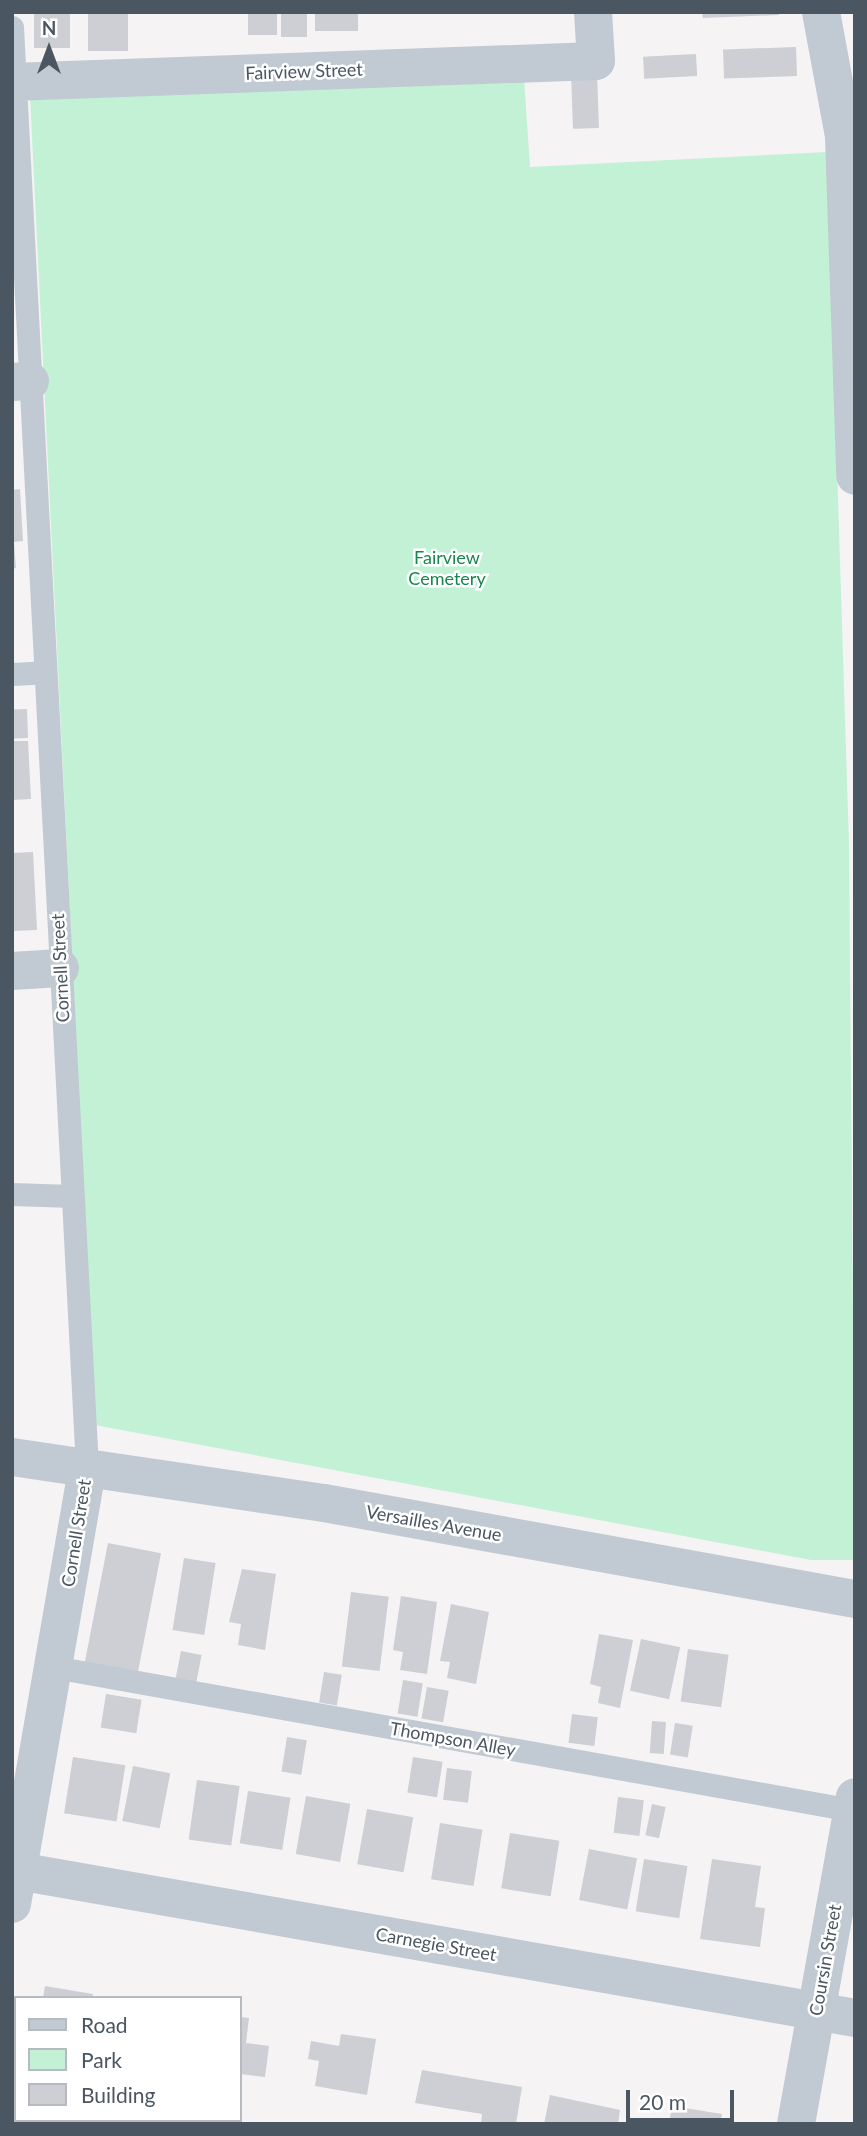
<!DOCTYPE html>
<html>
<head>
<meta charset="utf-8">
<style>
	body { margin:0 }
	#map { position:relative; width:867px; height:2136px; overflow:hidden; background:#f5f3f3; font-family:Lato,sans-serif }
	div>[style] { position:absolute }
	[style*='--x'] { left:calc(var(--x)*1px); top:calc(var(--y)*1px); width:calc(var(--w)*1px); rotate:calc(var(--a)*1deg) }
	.green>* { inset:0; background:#c3f1d5 }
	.building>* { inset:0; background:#cdcfd5; transform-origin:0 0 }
	.service>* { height:23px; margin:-11.5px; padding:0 11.5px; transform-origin:11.5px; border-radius:11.5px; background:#c1cad2 }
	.minor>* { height:38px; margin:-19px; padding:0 19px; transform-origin:19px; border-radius:19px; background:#c1cad2 }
	.tertiary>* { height:38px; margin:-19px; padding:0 19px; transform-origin:19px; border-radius:19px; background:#c1cad2 }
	span { translate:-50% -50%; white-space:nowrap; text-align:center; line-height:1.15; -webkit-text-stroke:5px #fff; paint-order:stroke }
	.street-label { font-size:18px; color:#4a5661 }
	.park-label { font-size:18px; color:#17864f }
	.frame { position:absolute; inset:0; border:14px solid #4a5661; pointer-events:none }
	.legend { position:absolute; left:14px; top:1996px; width:228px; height:126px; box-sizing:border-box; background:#fff; border:2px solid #b7bbc0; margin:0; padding:9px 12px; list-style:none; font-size:21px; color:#4a5661 }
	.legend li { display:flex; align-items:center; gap:14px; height:35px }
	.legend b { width:35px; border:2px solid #b7bbc0 }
	.north { position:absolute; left:14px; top:14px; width:70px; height:70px; -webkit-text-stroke:5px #fff; paint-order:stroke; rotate:0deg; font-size:19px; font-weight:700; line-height:28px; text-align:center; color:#4a5661 }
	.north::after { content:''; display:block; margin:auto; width:24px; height:32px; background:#4a5661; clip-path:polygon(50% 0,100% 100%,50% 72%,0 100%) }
	.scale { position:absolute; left:626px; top:2090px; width:108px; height:32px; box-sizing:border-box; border:4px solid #4a5661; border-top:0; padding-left:9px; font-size:21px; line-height:24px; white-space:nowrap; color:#4a5661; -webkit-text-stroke:5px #fff; paint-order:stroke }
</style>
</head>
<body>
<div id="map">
	<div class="green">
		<div style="clip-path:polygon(524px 78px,530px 167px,827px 152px,849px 845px,855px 1560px,811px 1560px,95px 1425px,30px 96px)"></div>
	</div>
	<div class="building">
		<div style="left:34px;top:12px;width:36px;height:36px"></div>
		<div style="left:88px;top:12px;width:40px;height:39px"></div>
		<div style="left:248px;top:12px;width:29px;height:23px"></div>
		<div style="left:281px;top:12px;width:26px;height:25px"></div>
		<div style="left:315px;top:12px;width:43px;height:19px"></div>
		<div style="clip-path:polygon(702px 12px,779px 12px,779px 15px,703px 18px)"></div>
		<div style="left:796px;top:47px;width:29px;height:73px;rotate:88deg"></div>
		<div style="left:696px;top:54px;width:22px;height:53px;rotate:87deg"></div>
		<div style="left:597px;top:72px;width:56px;height:26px;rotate:88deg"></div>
		<div style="clip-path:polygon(20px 489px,23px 541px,14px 542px,16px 568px,12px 569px,12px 490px)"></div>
		<div style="left:27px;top:709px;width:29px;height:15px;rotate:88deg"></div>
		<div style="clip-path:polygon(12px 741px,28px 741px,31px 799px,12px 800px)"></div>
		<div style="clip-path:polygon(33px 852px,37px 930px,12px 931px,12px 853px)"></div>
		<div style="left:108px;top:1543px;width:54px;height:125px;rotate:11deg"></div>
		<div style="left:184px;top:1558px;width:32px;height:73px;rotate:9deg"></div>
		<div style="clip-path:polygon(242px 1569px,276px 1574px,265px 1650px,238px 1645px,241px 1624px,229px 1622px)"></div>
		<div style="left:351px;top:1592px;width:38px;height:75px;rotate:7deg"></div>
		<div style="clip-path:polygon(401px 1596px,437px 1602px,427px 1674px,400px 1670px,403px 1652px,393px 1650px)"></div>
		<div style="clip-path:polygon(451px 1604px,489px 1612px,476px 1684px,447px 1678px,450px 1662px,440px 1661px)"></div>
		<div style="clip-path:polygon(599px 1634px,633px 1640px,620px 1708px,598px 1703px,601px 1687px,590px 1684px)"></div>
		<div style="left:641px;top:1639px;width:40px;height:53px;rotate:12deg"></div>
		<div style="left:688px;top:1649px;width:41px;height:53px;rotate:8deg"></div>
		<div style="left:181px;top:1651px;width:21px;height:29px;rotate:11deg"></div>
		<div style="left:324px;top:1672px;width:18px;height:31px;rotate:9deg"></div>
		<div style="left:403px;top:1680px;width:20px;height:34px;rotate:9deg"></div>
		<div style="left:427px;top:1687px;width:22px;height:32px;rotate:10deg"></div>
		<div style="left:106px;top:1694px;width:36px;height:34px;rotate:9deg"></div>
		<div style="left:572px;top:1714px;width:26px;height:29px;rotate:7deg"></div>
		<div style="left:652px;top:1721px;width:14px;height:32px;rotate:4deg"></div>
		<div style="left:675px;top:1723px;width:18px;height:32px;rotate:9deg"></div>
		<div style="left:287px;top:1737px;width:20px;height:35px;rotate:9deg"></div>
		<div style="left:73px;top:1757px;width:53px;height:57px;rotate:9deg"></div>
		<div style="left:413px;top:1757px;width:30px;height:36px;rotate:9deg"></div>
		<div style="left:133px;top:1766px;width:38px;height:56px;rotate:11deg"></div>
		<div style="left:447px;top:1768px;width:25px;height:32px;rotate:7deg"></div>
		<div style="left:197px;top:1780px;width:43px;height:60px;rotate:8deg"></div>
		<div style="left:248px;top:1791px;width:43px;height:53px;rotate:9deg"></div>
		<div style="left:306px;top:1796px;width:45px;height:59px;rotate:10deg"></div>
		<div style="left:618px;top:1797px;width:26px;height:36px;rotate:7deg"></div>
		<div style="left:652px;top:1804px;width:14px;height:32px;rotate:12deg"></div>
		<div style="left:367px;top:1809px;width:47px;height:56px;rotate:10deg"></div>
		<div style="left:440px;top:1823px;width:43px;height:57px;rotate:9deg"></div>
		<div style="left:510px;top:1833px;width:50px;height:56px;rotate:9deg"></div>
		<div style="left:589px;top:1849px;width:49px;height:52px;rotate:11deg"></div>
		<div style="left:644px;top:1859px;width:44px;height:53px;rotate:9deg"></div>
		<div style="clip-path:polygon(712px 1859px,761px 1866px,755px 1907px,765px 1908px,760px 1947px,700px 1939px)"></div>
		<div style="clip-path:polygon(45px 1986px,93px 1994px,92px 1998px,43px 1998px)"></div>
		<div style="clip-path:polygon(240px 2017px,249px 2018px,246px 2043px,269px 2046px,265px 2077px,240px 2074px)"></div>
		<div style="clip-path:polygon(341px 2034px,376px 2039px,367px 2095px,315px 2086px,319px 2061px,308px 2059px,311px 2041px,339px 2046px)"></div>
		<div style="clip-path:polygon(422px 2070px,522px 2087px,516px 2124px,481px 2124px,482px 2114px,415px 2103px)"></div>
		<div style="clip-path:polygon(550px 2095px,620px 2110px,618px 2124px,544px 2124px)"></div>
		<div style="clip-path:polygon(672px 2106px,722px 2114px,720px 2124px,669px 2124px)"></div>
		<div style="clip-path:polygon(77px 2120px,107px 2120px,76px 2124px)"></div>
		<div style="clip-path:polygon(191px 2120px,219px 2120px,226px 2121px,190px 2124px)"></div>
	</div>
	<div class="service">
		<div style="--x:12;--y:27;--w:1445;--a:87.02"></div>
		<div style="--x:12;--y:674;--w:33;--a:-3"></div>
		<div style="--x:12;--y:1194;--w:60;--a:1.9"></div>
		<div style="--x:54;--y:1667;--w:811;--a:10.16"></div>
	</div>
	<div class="minor">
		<div style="--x:821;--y:12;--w:126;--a:79.5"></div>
		<div style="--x:844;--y:136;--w:340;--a:88.1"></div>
		<div style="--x:12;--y:82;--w:584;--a:-2.06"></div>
		<div style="--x:596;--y:61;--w:49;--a:-93.5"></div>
		<div style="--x:12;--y:382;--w:18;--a:-3"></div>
		<div style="--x:12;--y:971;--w:48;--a:-3.6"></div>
		<div style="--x:18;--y:1871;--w:850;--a:9.96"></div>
		<div style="--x:12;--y:1904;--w:440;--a:-80.2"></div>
		<div style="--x:796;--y:2124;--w:332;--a:-79.8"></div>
	</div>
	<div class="tertiary">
		<div style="--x:12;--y:1457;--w:315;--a:8.4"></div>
		<div style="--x:324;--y:1503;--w:540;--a:10.25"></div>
	</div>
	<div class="street-label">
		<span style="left:304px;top:71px;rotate:-2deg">Fairview Street</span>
		<span style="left:60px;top:968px;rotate:-93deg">Cornell Street</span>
		<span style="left:434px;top:1523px;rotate:10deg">Versailles Avenue</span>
		<span style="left:76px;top:1533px;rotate:-81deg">Cornell Street</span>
		<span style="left:453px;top:1739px;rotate:10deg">Thompson Alley</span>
		<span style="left:436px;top:1944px;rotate:10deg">Carnegie Street</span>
		<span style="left:825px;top:1960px;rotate:-80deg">Coursin Street</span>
	</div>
	<div class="park-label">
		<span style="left:447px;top:568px">Fairview<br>Cemetery</span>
	</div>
	<div class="frame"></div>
	<ul class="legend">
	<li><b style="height:9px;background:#c1cad2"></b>Road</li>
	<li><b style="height:19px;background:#c3f1d5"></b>Park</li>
	<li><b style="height:19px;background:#cdcfd5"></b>Building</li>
	</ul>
	<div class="north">N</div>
	<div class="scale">20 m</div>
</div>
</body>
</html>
